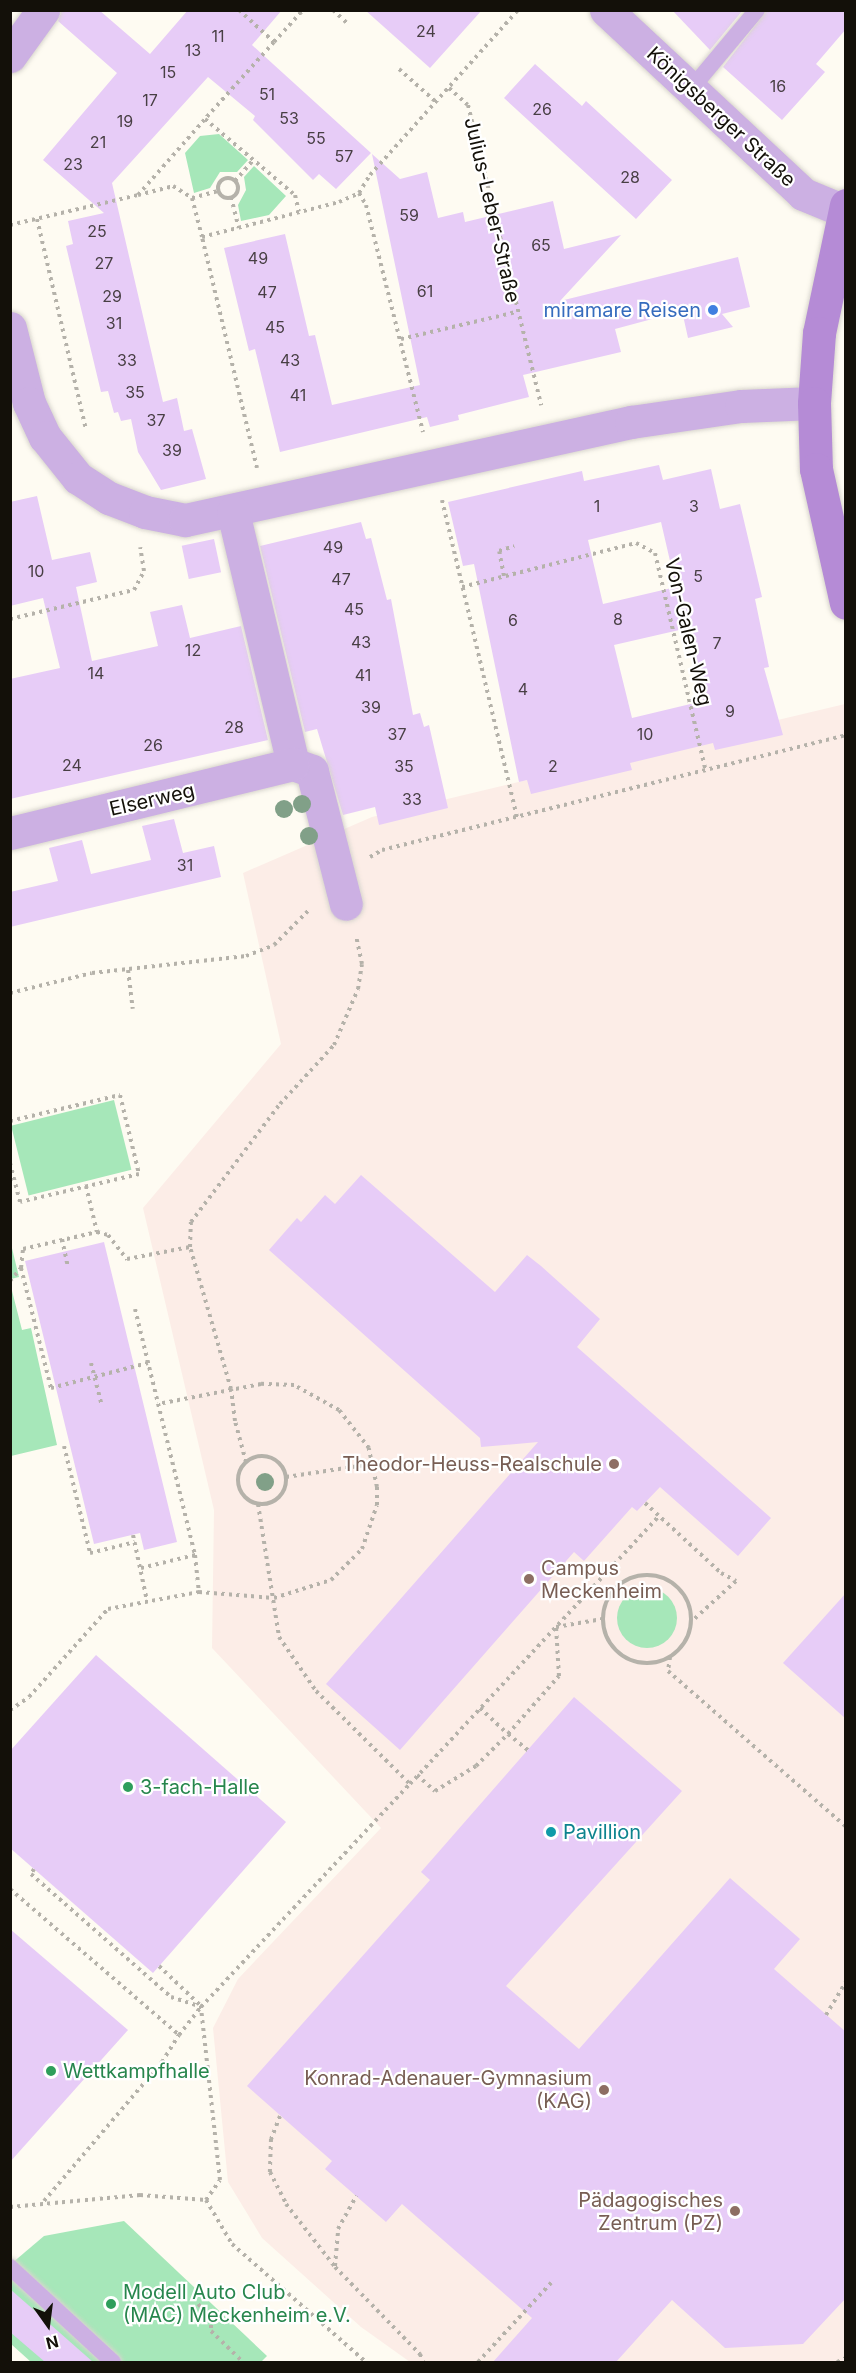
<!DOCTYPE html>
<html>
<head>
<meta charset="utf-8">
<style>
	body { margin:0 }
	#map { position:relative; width:856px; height:2373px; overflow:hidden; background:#fefbf2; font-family:Inter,sans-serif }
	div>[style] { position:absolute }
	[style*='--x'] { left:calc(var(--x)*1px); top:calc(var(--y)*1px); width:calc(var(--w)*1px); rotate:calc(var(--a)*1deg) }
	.education>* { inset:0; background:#fcede7 }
	.green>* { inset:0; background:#a6e7b9; transform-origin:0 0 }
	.round { border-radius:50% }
	.building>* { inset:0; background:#e7ccf7; transform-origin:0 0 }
	.path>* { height:4px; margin-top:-2px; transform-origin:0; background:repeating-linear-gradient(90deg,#b5b2aa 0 3px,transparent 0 7.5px) }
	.path>.ring { margin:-2px; padding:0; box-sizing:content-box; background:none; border:4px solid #b5b2aa; border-radius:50% }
	.roads { filter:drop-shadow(0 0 2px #d8d5cd) drop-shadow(0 0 2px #d8d5cd) }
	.lane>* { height:16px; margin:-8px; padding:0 8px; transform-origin:8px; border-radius:8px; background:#ccb0e3 }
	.street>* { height:33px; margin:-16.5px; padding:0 16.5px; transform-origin:16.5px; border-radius:16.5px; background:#ccb0e3 }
	.secondary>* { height:33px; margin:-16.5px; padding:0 16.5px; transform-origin:16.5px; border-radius:16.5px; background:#b58bd6 }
	.trees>* { width:18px; height:18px; margin:-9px; border-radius:50%; background:#81a088 }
	.dots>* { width:16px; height:16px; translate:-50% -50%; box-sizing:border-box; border:3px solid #fff; border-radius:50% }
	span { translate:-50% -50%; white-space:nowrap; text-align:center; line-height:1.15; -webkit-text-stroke:4.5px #fff; paint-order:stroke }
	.number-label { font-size:16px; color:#483f44 }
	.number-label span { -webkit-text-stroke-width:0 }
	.street-label { font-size:20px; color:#131009 }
	.shop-label { font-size:20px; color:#366cbe }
	.right { translate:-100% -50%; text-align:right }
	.education-label { font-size:20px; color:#785e54 }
	.left { translate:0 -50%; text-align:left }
	.leisure-label { font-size:20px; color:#27864d }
	.culture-label { font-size:20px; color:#0d838f }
	.frame { position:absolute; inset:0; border:12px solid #131009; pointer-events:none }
	.north { position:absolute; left:18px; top:2295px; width:60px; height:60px; -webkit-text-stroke:4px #fff; paint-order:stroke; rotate:166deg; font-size:16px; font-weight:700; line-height:24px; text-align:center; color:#131009 }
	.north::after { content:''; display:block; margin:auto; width:21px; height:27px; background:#131009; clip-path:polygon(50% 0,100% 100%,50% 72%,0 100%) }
</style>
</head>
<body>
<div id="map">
	<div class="education">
		<div style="clip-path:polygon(845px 704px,845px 2362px,410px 2362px,361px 2327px,262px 2238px,228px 2182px,213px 2028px,238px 1979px,381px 1828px,212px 1648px,214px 1510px,143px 1208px,281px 1044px,243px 873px,372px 817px)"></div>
	</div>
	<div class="green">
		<div style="clip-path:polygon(219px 134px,248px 160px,237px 172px,220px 172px,210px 188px,194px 193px,185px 153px,200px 136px)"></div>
		<div style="clip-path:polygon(254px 166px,286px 196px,269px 215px,241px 221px,238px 205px,246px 190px,244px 177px)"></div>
		<div style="left:114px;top:1100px;width:72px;height:106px;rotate:76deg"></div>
		<div style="clip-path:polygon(10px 1240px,19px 1277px,11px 1279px,10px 1279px)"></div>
		<div style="clip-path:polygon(10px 1283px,22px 1330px,31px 1328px,57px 1445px,11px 1456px)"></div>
		<div class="round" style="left:617px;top:1588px;width:60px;height:60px"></div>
		<div style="clip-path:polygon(124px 2221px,267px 2356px,261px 2362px,31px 2362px,11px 2344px,11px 2264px,44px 2236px)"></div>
	</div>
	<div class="building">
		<div style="clip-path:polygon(62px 10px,99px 10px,150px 54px,188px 10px,282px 10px,252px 45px,371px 153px,336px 189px,319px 174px,313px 180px,253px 120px,255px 116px,208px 77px,112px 183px,163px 402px,177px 398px,184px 431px,192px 429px,206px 479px,161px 490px,138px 452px,131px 419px,121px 421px,118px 412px,114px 413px,108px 391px,101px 392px,66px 246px,73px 244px,68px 221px,104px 213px,43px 160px,117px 73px,58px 21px)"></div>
		<div style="clip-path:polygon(365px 10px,482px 10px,430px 68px)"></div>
		<div style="clip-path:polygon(672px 10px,743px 10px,710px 50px)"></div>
		<div style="clip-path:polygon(767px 10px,846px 10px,846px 29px,816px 64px,825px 72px,782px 120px,723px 67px)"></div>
		<div style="clip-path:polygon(535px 64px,582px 106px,586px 101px,672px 180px,636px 219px,504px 98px)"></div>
		<div style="clip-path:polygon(372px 154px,400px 179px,427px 172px,438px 218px,463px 212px,465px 222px,553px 201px,564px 249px,621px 235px,560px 301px,738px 257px,750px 307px,722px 314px,733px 327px,688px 338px,682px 311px,615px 329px,621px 352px,523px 375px,529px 397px,458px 415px,459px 420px,430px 427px,427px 417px,280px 452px,255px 349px,249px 351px,224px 248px,285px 234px,309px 336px,315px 335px,332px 405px,420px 385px)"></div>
		<div style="clip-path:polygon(evenodd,659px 465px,663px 480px,711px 469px,720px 509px,740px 504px,762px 597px,755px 599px,769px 667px,764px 668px,783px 735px,715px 750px,713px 743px,630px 763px,632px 770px,531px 794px,527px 780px,519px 782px,474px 564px,463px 566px,448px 502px,582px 471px,584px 481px,659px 465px,661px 522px,676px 587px,603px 604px,588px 540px,661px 522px,659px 465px,688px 628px,703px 701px,632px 718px,614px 645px,688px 628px)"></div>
		<div style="clip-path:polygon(37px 496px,52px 560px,90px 552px,97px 582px,76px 587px,92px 661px,158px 646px,150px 612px,182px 605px,190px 638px,241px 626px,268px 740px,10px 799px,10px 679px,60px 668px,43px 598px,10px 606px,10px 502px)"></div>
		<div style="clip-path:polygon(361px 522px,366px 539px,371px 538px,387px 600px,391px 599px,413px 715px,420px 713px,424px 727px,429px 725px,448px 808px,379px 825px,375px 807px,343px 815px,317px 729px,305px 732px,260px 546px)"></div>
		<div style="left:214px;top:539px;width:34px;height:33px;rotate:78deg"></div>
		<div style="clip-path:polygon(174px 819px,183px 853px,214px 846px,221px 877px,10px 927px,10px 892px,58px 881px,49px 848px,82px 840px,91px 874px,151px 860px,142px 826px)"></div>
		<div style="clip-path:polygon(361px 1175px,495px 1292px,527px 1255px,541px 1266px,600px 1319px,577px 1347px,771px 1518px,738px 1556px,660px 1487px,637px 1511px,632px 1507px,584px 1561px,574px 1552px,400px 1750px,326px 1684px,538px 1442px,481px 1447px,480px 1438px,269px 1250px,297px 1218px,301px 1222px,325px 1195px,335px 1204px)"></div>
		<div style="clip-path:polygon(104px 1242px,177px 1542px,144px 1550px,140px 1533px,94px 1544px,25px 1261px)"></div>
		<div style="clip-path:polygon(846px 1593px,846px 1719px,783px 1663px)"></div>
		<div style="clip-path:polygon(96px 1655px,286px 1822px,153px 1973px,10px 1848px,10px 1751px)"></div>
		<div style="clip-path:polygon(574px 1697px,682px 1791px,506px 1986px,579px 2049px,730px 1878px,800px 1939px,774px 1969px,846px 2032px,846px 2298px,803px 2344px,725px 2348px,672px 2300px,616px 2362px,493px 2362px,532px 2318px,402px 2204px,386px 2222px,325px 2169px,332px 2161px,247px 2086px,430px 1880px,421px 1872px)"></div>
		<div style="clip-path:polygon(10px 1929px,128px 2030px,10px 2162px)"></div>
		<div style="clip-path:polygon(10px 2289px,43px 2318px,93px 2362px,45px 2362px,10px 2332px)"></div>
	</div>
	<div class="path">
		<div style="--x:239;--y:10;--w:47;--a:42.4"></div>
		<div style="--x:274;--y:42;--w:103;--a:131.9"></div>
		<div style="--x:205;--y:119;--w:118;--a:40.2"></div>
		<div style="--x:295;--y:195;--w:17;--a:77"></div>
		<div style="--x:333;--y:10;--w:22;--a:43"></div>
		<div style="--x:274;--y:42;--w:43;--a:-47.8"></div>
		<div style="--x:399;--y:69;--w:50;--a:41.7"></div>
		<div style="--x:449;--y:88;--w:25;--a:42"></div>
		<div style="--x:468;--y:105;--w:309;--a:76.3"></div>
		<div class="ring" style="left:218px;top:178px;width:16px;height:16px"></div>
		<div style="--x:235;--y:181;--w:30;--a:-49"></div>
		<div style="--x:359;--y:193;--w:14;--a:60"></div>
		<div style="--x:366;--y:205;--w:234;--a:75.9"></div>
		<div style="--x:138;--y:195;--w:36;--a:-14"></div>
		<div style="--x:173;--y:186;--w:22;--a:32"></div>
		<div style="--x:192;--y:198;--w:40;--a:75.6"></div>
		<div style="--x:231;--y:197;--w:32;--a:76"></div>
		<div style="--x:192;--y:198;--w:28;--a:-15"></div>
		<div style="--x:37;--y:219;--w:216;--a:76.9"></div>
		<div style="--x:10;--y:225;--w:131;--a:-13.2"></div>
		<div style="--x:138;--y:195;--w:101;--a:-48.6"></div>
		<div style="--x:401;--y:339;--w:118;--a:-13.2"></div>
		<div style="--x:257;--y:468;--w:237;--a:-103.4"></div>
		<div style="--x:202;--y:237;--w:141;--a:-14.3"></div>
		<div style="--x:339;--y:202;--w:22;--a:-24"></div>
		<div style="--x:359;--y:193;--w:21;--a:-59"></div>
		<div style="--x:370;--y:175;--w:222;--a:-48.1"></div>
		<div style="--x:442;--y:500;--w:326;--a:76.7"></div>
		<div style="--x:504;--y:576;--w:25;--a:-101"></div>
		<div style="--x:499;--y:551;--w:16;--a:-18"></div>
		<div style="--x:462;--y:587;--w:179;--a:-14.2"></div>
		<div style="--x:636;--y:543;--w:21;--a:28"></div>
		<div style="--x:655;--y:553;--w:225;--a:76.9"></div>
		<div style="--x:10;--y:619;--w:127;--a:-13.2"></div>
		<div style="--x:134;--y:590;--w:21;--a:-62"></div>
		<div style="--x:144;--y:571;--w:24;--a:-99"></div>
		<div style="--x:370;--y:857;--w:14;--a:-30"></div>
		<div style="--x:382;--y:850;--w:478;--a:-13.9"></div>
		<div style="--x:128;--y:970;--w:39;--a:83"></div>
		<div style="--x:10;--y:993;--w:84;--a:-13.7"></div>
		<div style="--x:92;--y:973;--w:155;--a:-6.3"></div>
		<div style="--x:246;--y:956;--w:30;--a:-21"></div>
		<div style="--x:274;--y:945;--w:51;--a:-45"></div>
		<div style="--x:10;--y:1121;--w:113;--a:-13.3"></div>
		<div style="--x:120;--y:1095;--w:81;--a:76.5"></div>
		<div style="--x:139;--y:1174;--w:122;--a:166.8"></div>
		<div style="--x:20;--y:1202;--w:40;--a:-104.4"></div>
		<div style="--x:86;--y:1186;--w:47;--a:76.6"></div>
		<div style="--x:97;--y:1232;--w:11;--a:15"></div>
		<div style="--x:108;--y:1235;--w:31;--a:52"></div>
		<div style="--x:127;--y:1259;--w:64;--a:-10.8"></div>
		<div style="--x:62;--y:1239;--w:29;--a:78"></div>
		<div style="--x:21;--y:1268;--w:124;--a:76"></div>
		<div style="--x:51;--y:1388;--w:100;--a:-14.5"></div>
		<div style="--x:10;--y:1281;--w:17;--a:-50"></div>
		<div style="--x:21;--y:1268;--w:19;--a:-84"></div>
		<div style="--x:23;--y:1249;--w:76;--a:-12.9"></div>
		<div style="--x:135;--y:1309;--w:253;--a:76.3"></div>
		<div style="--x:195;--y:1555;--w:37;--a:84"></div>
		<div style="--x:91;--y:1363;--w:44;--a:75.7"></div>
		<div style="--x:64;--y:1446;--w:110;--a:76.3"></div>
		<div style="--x:90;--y:1553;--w:46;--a:-13.7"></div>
		<div class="ring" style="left:238px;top:1456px;width:44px;height:44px"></div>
		<div style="--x:246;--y:1462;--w:42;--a:-105"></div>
		<div style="--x:235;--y:1421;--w:32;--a:-97"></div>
		<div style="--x:231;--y:1389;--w:148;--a:-106.1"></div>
		<div style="--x:190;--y:1247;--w:25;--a:-88"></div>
		<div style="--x:191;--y:1222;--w:148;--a:-53"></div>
		<div style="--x:280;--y:1104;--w:80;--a:-47.5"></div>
		<div style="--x:334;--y:1045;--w:61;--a:-66.8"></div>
		<div style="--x:358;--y:989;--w:25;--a:-81"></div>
		<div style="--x:362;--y:964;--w:29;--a:-102"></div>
		<div style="--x:286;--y:1477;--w:87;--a:-8.6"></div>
		<div style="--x:645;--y:1503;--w:103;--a:42.6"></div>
		<div style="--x:721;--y:1573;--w:17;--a:28"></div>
		<div style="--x:736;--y:1581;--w:59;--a:137.7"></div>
		<div style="--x:258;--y:1504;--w:135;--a:81"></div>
		<div style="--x:279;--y:1637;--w:65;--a:55.6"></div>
		<div style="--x:316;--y:1691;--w:132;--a:44.7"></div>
		<div style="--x:410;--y:1784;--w:366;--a:-47.1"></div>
		<div style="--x:133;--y:1535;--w:67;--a:78"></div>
		<div style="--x:141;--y:1568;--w:56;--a:-13.5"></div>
		<div class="ring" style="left:603px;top:1575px;width:84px;height:84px"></div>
		<div style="--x:670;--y:1657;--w:14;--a:98"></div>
		<div style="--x:668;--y:1671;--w:237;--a:41.2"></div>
		<div style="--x:480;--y:1708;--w:38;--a:43"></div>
		<div style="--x:508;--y:1734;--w:77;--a:-48.7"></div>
		<div style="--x:559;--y:1676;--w:49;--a:-93.5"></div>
		<div style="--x:556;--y:1627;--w:47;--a:-9.9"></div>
		<div style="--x:10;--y:1710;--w:23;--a:-34"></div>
		<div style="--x:29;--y:1697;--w:118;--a:-48.1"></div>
		<div style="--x:108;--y:1609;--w:93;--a:-10.6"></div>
		<div style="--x:199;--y:1592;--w:75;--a:4.6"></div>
		<div style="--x:274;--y:1598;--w:60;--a:-17.5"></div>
		<div style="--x:331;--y:1580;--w:44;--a:-45"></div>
		<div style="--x:362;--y:1549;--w:46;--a:-71.2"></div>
		<div style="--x:377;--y:1505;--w:18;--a:-90"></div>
		<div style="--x:377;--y:1487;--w:40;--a:-102"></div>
		<div style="--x:369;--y:1448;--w:48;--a:-128.3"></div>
		<div style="--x:339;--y:1410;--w:51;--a:-150.9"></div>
		<div style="--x:294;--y:1385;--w:33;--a:-178"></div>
		<div style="--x:261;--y:1384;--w:105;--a:169"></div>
		<div style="--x:417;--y:1775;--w:24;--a:42"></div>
		<div style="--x:435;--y:1791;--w:48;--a:-31.4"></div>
		<div style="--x:476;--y:1766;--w:45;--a:-45"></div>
		<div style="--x:508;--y:1734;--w:26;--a:39"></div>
		<div style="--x:34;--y:1869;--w:6;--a:121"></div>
		<div style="--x:31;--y:1874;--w:186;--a:41.3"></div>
		<div style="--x:171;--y:1997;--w:32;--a:18"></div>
		<div style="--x:10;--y:1889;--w:223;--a:40.8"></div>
		<div style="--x:179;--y:2035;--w:34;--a:-52"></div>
		<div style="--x:159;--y:1966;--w:58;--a:43.6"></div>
		<div style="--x:826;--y:2015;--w:39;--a:-59"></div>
		<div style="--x:280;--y:2116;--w:25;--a:111"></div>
		<div style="--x:271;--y:2139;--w:33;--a:92"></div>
		<div style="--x:270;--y:2172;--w:36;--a:63"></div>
		<div style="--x:286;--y:2204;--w:80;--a:52.1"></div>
		<div style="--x:335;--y:2267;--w:122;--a:45.7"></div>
		<div style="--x:420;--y:2354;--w:9;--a:69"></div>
		<div style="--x:206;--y:2200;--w:24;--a:-55"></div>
		<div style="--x:220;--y:2180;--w:174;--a:-96.3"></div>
		<div style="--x:201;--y:2007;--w:306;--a:-46.9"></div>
		<div style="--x:44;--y:2201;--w:182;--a:-49.7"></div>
		<div style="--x:162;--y:2062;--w:32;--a:-58"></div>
		<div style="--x:10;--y:2207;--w:131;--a:-5.3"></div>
		<div style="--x:140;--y:2195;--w:66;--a:4.3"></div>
		<div style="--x:206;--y:2200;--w:51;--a:59.4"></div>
		<div style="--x:232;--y:2244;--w:179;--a:41.4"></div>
		<div style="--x:335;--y:2266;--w:37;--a:-85"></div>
		<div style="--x:338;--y:2229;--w:38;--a:-61"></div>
		<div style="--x:198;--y:2304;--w:19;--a:47"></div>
		<div style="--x:211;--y:2318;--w:13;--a:90"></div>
		<div style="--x:211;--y:2331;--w:45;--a:44.1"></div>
		<div style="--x:478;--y:2362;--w:108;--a:-47.3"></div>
		<div style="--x:837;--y:2362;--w:10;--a:-24"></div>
	</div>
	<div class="roads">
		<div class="lane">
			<div style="--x:691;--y:89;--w:103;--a:-50.1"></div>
			<div style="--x:10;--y:2267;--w:140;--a:42.7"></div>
		</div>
		<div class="street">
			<div style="--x:606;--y:10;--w:270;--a:43"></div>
			<div style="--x:803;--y:194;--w:44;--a:22.5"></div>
			<div style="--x:10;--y:56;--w:57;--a:-54.3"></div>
			<div style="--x:10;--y:328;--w:77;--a:75.8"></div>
			<div style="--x:29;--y:403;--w:38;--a:65"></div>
			<div style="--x:45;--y:437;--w:53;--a:51.2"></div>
			<div style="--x:78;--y:478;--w:37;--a:33"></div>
			<div style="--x:109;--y:498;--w:39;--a:21"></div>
			<div style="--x:145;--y:512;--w:41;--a:11.3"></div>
			<div style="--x:185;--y:520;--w:457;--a:-12.4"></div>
			<div style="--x:631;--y:422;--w:111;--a:-8.3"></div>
			<div style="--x:741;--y:406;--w:73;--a:-2.4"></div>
			<div style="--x:233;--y:512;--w:259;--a:76.6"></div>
			<div style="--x:293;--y:764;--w:20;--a:20"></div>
			<div style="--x:312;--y:771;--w:137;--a:75.7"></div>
			<div style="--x:10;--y:833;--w:291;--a:-13.7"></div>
		</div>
		<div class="secondary">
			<div style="--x:846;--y:205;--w:131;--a:101.9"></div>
			<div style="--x:819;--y:333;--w:70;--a:94.1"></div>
			<div style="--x:814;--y:403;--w:66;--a:88.3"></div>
			<div style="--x:816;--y:469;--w:137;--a:77.4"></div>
		</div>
	</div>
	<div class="trees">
		<div style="left:302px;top:804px"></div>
		<div style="left:284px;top:809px"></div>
		<div style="left:309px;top:836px"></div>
		<div style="left:265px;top:1482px"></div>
	</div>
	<div class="dots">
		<div style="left:713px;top:310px;background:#3f7fe0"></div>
		<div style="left:614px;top:1464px;background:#8d6e63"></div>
		<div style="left:529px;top:1579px;background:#8d6e63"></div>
		<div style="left:128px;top:1787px;background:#2e9e5b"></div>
		<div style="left:551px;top:1832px;background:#0f9aa8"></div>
		<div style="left:51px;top:2071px;background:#2e9e5b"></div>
		<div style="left:604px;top:2090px;background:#8d6e63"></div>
		<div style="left:735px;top:2211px;background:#8d6e63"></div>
		<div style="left:111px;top:2304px;background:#2e9e5b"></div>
	</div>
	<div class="number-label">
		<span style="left:426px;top:31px">24</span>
		<span style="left:218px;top:36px">11</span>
		<span style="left:193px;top:50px">13</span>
		<span style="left:168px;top:72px">15</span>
		<span style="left:778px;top:86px">16</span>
		<span style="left:267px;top:94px">51</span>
		<span style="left:150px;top:100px">17</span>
		<span style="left:542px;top:109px">26</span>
		<span style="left:289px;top:118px">53</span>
		<span style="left:125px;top:121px">19</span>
		<span style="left:316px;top:138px">55</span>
		<span style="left:98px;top:142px">21</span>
		<span style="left:344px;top:156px">57</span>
		<span style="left:73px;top:164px">23</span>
		<span style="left:630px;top:177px">28</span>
		<span style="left:409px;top:215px">59</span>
		<span style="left:97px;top:231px">25</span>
		<span style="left:541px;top:245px">65</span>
		<span style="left:258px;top:258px">49</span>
		<span style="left:104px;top:263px">27</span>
		<span style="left:425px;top:291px">61</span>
		<span style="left:267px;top:292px">47</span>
		<span style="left:112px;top:296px">29</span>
		<span style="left:114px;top:323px">31</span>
		<span style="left:275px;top:327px">45</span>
		<span style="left:127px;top:360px">33</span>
		<span style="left:290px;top:360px">43</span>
		<span style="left:135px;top:392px">35</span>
		<span style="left:298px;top:395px">41</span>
		<span style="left:156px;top:420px">37</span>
		<span style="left:172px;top:450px">39</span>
		<span style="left:597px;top:506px">1</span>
		<span style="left:694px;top:506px">3</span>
		<span style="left:333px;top:547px">49</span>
		<span style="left:36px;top:571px">10</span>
		<span style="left:698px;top:576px">5</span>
		<span style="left:341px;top:579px">47</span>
		<span style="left:354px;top:609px">45</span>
		<span style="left:618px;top:619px">8</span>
		<span style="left:513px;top:620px">6</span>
		<span style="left:361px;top:642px">43</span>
		<span style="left:717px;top:643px">7</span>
		<span style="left:193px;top:650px">12</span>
		<span style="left:96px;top:673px">14</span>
		<span style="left:363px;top:675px">41</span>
		<span style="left:523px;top:689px">4</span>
		<span style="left:371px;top:707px">39</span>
		<span style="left:730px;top:711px">9</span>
		<span style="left:234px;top:727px">28</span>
		<span style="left:397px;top:734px">37</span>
		<span style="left:645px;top:734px">10</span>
		<span style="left:153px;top:745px">26</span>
		<span style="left:72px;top:765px">24</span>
		<span style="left:404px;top:766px">35</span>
		<span style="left:553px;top:766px">2</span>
		<span style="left:412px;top:799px">33</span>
		<span style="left:185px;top:865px">31</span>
	</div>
	<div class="street-label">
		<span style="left:721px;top:117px;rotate:43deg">Königsberger Straße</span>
		<span style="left:492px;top:210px;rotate:77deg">Julius-Leber-Straße</span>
		<span style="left:688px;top:632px;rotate:77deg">Von-Galen-Weg</span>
		<span style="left:152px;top:800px;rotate:-13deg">Elserweg</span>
	</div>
	<div class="shop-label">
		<span class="right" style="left:701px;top:310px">miramare Reisen</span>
	</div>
	<div class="education-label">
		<span class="right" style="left:602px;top:1464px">Theodor-Heuss-Realschule</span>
		<span class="left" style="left:541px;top:1580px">Campus<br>Meckenheim</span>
		<span class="right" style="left:592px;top:2090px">Konrad-Adenauer-Gymnasium<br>(KAG)</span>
		<span class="right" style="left:723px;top:2212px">Pädagogisches<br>Zentrum (PZ)</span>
	</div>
	<div class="leisure-label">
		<span class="left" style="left:140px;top:1787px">3-fach-Halle</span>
		<span class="left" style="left:63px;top:2071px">Wettkampfhalle</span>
		<span class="left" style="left:123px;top:2304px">Modell Auto Club<br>(MAC) Meckenheim e.V.</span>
	</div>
	<div class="culture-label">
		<span class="left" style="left:563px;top:1832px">Pavillion</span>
	</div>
	<div class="frame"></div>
	<div class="north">N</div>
</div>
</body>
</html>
